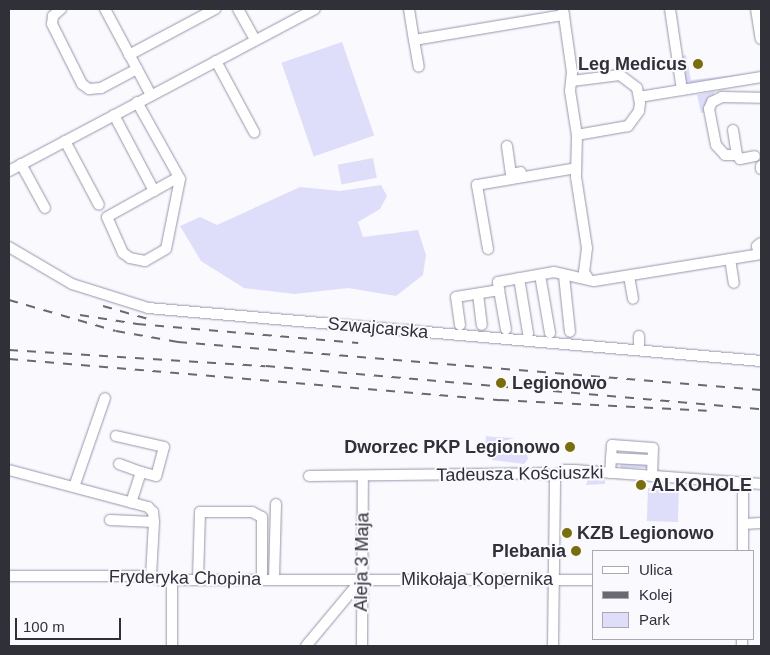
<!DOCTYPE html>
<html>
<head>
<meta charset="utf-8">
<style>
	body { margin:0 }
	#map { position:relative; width:770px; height:655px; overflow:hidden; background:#f9f9fe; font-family:Arial,sans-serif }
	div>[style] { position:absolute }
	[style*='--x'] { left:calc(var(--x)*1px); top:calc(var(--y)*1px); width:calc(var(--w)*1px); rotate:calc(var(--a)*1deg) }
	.green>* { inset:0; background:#dfdefa; transform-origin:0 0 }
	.roads { filter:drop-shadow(0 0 1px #9696ab) drop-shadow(0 0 1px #9696ab) }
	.minor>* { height:10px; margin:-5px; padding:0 5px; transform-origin:5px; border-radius:5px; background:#fff }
	.rail>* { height:2px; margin-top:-1px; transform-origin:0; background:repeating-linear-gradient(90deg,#696971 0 9px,transparent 0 18px) }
	.dots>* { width:14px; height:14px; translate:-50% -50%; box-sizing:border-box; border:2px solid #f9f9fe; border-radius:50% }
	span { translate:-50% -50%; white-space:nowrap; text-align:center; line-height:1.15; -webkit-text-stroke:4px #f9f9fe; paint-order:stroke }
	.poi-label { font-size:18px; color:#303039; font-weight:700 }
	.right { translate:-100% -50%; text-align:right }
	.left { translate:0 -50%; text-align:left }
	.street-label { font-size:18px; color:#303039 }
	.frame { position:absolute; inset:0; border:10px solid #303039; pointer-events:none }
	.legend { position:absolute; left:592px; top:550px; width:162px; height:90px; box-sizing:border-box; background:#f9f9fe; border:1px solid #a9a9af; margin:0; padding:6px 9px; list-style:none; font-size:15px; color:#303039 }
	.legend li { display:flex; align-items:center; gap:10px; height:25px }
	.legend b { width:25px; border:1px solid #a9a9af }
	.scale { position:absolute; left:15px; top:618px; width:106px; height:22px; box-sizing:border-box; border:2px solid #303039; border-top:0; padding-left:6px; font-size:15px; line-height:18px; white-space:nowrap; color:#303039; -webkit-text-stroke:4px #f9f9fe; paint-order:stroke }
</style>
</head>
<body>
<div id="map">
	<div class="green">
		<div style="left:342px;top:42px;width:99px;height:64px;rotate:71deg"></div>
		<div style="clip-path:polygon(686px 55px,691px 80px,745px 74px,687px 84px,680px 56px)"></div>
		<div style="clip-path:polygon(715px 91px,706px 112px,701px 113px,697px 95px)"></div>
		<div style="left:373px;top:158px;width:20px;height:36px;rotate:79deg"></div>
		<div style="clip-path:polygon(381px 185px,387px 196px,380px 209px,358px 222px,363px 237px,418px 230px,426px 255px,423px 275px,396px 296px,348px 288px,295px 294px,244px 288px,201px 261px,180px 226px,200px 217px,217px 225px,300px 187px,340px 191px)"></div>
		<div style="clip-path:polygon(486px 436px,495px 437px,515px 438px,485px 445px)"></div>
		<div style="clip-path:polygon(493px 448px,526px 448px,528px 459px,524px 464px,492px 460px)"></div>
		<div style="clip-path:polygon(620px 463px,643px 463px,648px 468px,621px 468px)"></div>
		<div style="clip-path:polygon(589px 477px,605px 478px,605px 484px,586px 485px)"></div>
		<div style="left:648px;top:488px;width:31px;height:33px;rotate:2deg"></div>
	</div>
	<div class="roads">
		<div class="minor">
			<div style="--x:61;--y:9;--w:11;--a:139"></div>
			<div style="--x:53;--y:16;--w:8;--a:97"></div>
			<div style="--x:52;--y:24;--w:67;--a:63.4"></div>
			<div style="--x:82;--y:84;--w:9;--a:36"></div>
			<div style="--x:89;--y:89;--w:12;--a:-5"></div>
			<div style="--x:101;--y:88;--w:41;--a:-27.8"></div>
			<div style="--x:105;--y:9;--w:98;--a:61.9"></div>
			<div style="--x:238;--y:9;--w:35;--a:61"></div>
			<div style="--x:409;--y:9;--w:31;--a:81"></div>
			<div style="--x:414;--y:40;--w:152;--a:-9.5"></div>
			<div style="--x:563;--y:9;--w:64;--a:81.9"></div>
			<div style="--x:572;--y:72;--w:19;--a:96"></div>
			<div style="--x:570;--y:91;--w:45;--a:81"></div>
			<div style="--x:577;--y:135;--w:42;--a:91.4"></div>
			<div style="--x:576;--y:177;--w:72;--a:81.2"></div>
			<div style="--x:587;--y:248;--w:24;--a:97"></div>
			<div style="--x:584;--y:272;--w:9;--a:58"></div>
			<div style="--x:670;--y:9;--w:82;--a:81.6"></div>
			<div style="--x:756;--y:9;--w:30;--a:81"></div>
			<div style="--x:414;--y:40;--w:27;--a:80"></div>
			<div style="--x:129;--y:55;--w:98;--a:-28.1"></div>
			<div style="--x:216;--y:61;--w:81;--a:61.8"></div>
			<div style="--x:572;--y:81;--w:48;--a:-7.1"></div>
			<div style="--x:620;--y:75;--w:21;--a:37"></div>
			<div style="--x:637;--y:88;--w:15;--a:79"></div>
			<div style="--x:640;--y:103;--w:8;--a:97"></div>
			<div style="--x:639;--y:111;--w:19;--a:126"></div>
			<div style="--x:628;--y:126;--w:52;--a:170"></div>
			<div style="--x:639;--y:97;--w:124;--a:-9.3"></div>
			<div style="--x:137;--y:102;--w:88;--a:60.8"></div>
			<div style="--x:180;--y:179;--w:71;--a:101.3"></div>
			<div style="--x:166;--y:249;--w:24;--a:150"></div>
			<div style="--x:145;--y:261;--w:15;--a:-169"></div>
			<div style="--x:130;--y:258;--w:9;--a:-144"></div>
			<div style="--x:123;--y:253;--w:39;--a:-114"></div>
			<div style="--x:107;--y:217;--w:82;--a:-29.1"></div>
			<div style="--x:114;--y:115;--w:86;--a:62.2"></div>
			<div style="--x:733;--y:130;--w:25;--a:81"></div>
			<div style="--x:737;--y:155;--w:12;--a:180"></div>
			<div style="--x:725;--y:155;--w:13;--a:-132"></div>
			<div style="--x:716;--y:145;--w:37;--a:-101"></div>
			<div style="--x:709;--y:109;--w:8;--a:-67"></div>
			<div style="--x:712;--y:102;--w:11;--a:-27"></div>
			<div style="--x:722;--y:97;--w:39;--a:1"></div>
			<div style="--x:65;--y:141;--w:72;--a:62"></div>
			<div style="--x:507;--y:146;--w:28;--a:82"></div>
			<div style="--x:511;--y:174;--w:10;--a:-11"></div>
			<div style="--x:737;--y:155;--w:5;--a:53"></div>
			<div style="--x:740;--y:159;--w:15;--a:-11"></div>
			<div style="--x:21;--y:164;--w:50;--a:61.4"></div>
			<div style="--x:761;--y:166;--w:3;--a:90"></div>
			<div style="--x:9;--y:171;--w:346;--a:-27.9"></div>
			<div style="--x:9;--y:247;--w:73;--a:30.4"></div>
			<div style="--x:72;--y:284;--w:80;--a:17.5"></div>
			<div style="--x:148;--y:308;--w:615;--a:4.94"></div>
			<div style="--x:488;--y:249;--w:65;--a:-99.8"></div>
			<div style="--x:477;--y:185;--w:100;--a:-9.7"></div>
			<div style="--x:759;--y:254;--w:8;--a:-104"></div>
			<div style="--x:757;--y:246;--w:5;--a:-37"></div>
			<div style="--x:730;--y:259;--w:24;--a:81"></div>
			<div style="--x:540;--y:275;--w:59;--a:80.2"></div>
			<div style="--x:564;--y:276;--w:56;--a:83.9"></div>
			<div style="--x:629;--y:276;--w:23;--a:80"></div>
			<div style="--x:519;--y:278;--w:56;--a:80.7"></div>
			<div style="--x:499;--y:290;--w:40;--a:80"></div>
			<div style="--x:478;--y:294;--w:31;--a:83"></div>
			<div style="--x:460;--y:325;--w:28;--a:-98"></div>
			<div style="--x:456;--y:297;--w:44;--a:-9.2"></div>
			<div style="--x:499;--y:290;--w:8;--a:-97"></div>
			<div style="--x:498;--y:282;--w:57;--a:-10.1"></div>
			<div style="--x:554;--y:272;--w:41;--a:12.7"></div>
			<div style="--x:594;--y:281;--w:169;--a:-9.2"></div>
			<div style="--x:639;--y:336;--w:14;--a:90"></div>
			<div style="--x:116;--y:436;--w:49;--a:12.9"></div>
			<div style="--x:164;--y:447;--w:30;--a:105"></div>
			<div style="--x:156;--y:476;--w:16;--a:-165"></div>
			<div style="--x:141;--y:472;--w:32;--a:108"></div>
			<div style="--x:611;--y:458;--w:41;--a:2.8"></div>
			<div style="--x:119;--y:464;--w:23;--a:20"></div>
			<div style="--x:9;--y:470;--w:144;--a:14.9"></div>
			<div style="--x:148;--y:507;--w:7;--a:45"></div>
			<div style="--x:153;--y:512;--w:10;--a:84"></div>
			<div style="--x:154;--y:522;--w:54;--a:93.2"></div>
			<div style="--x:610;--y:473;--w:28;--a:-86"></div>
			<div style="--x:612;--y:445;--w:41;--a:4.2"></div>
			<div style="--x:653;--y:448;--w:28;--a:92"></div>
			<div style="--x:309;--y:476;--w:233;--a:-0.7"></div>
			<div style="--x:542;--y:473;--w:14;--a:17"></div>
			<div style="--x:555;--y:477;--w:11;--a:-38"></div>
			<div style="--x:564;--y:470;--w:10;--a:0"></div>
			<div style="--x:574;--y:470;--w:188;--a:4.3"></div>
			<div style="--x:74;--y:487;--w:94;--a:-70.8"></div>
			<div style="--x:110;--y:520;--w:44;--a:2.6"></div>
			<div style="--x:743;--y:524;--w:18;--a:-3"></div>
			<div style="--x:743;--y:551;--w:68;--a:-90"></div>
			<div style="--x:9;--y:576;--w:142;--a:0"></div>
			<div style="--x:151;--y:576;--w:11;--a:22"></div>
			<div style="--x:161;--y:580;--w:433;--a:0"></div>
			<div style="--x:198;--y:579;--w:67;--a:-88.3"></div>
			<div style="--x:200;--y:512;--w:52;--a:0"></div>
			<div style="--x:252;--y:512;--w:11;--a:27"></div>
			<div style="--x:262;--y:517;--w:63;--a:90"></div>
			<div style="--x:274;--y:580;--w:76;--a:-88.5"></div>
			<div style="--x:172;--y:646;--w:66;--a:-90"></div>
			<div style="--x:306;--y:646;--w:86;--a:-50.2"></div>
			<div style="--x:362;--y:646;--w:169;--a:-89.7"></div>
			<div style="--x:553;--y:646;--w:169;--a:-89.3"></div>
			<div style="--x:742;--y:646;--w:7;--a:-90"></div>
		</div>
	</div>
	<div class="rail">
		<div style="--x:9;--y:300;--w:111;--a:16.2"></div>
		<div style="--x:116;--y:331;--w:63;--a:10.1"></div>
		<div style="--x:178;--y:342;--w:585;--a:4.71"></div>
		<div style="--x:103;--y:306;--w:47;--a:16.1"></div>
		<div style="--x:80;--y:315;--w:58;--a:9"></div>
		<div style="--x:137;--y:324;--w:222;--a:4.9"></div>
		<div style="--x:9;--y:350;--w:257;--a:3.6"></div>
		<div style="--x:266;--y:366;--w:497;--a:5"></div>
		<div style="--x:9;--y:359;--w:493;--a:4.8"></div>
		<div style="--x:500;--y:400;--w:207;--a:3"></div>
	</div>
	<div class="dots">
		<div style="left:698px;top:64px;background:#7a6e0b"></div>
		<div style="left:501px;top:383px;background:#7a6e0b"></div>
		<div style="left:570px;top:447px;background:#7a6e0b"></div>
		<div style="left:641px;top:485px;background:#7a6e0b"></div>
		<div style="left:567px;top:533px;background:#7a6e0b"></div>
		<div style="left:576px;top:551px;background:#7a6e0b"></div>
	</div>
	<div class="poi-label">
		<span class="right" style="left:687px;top:64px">Leg Medicus</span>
		<span class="left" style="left:512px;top:383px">Legionowo</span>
		<span class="right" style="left:560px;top:447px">Dworzec PKP Legionowo</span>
		<span class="left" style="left:651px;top:485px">ALKOHOLE</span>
		<span class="left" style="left:577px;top:533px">KZB Legionowo</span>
		<span class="right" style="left:566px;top:551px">Plebania</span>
	</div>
	<div class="street-label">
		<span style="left:378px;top:328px;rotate:5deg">Szwajcarska</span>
		<span style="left:520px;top:474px;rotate:-1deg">Tadeusza Kościuszki</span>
		<span style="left:362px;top:562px;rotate:-89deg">Aleja 3 Maja</span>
		<span style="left:185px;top:578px;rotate:1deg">Fryderyka Chopina</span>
		<span style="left:477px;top:579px">Mikołaja Kopernika</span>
	</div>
	<div class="frame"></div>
	<ul class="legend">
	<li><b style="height:6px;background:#fff"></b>Ulica</li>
	<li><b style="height:6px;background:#696971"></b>Kolej</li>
	<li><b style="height:14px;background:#dfdefa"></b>Park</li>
	</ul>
	<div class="scale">100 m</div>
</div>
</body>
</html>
